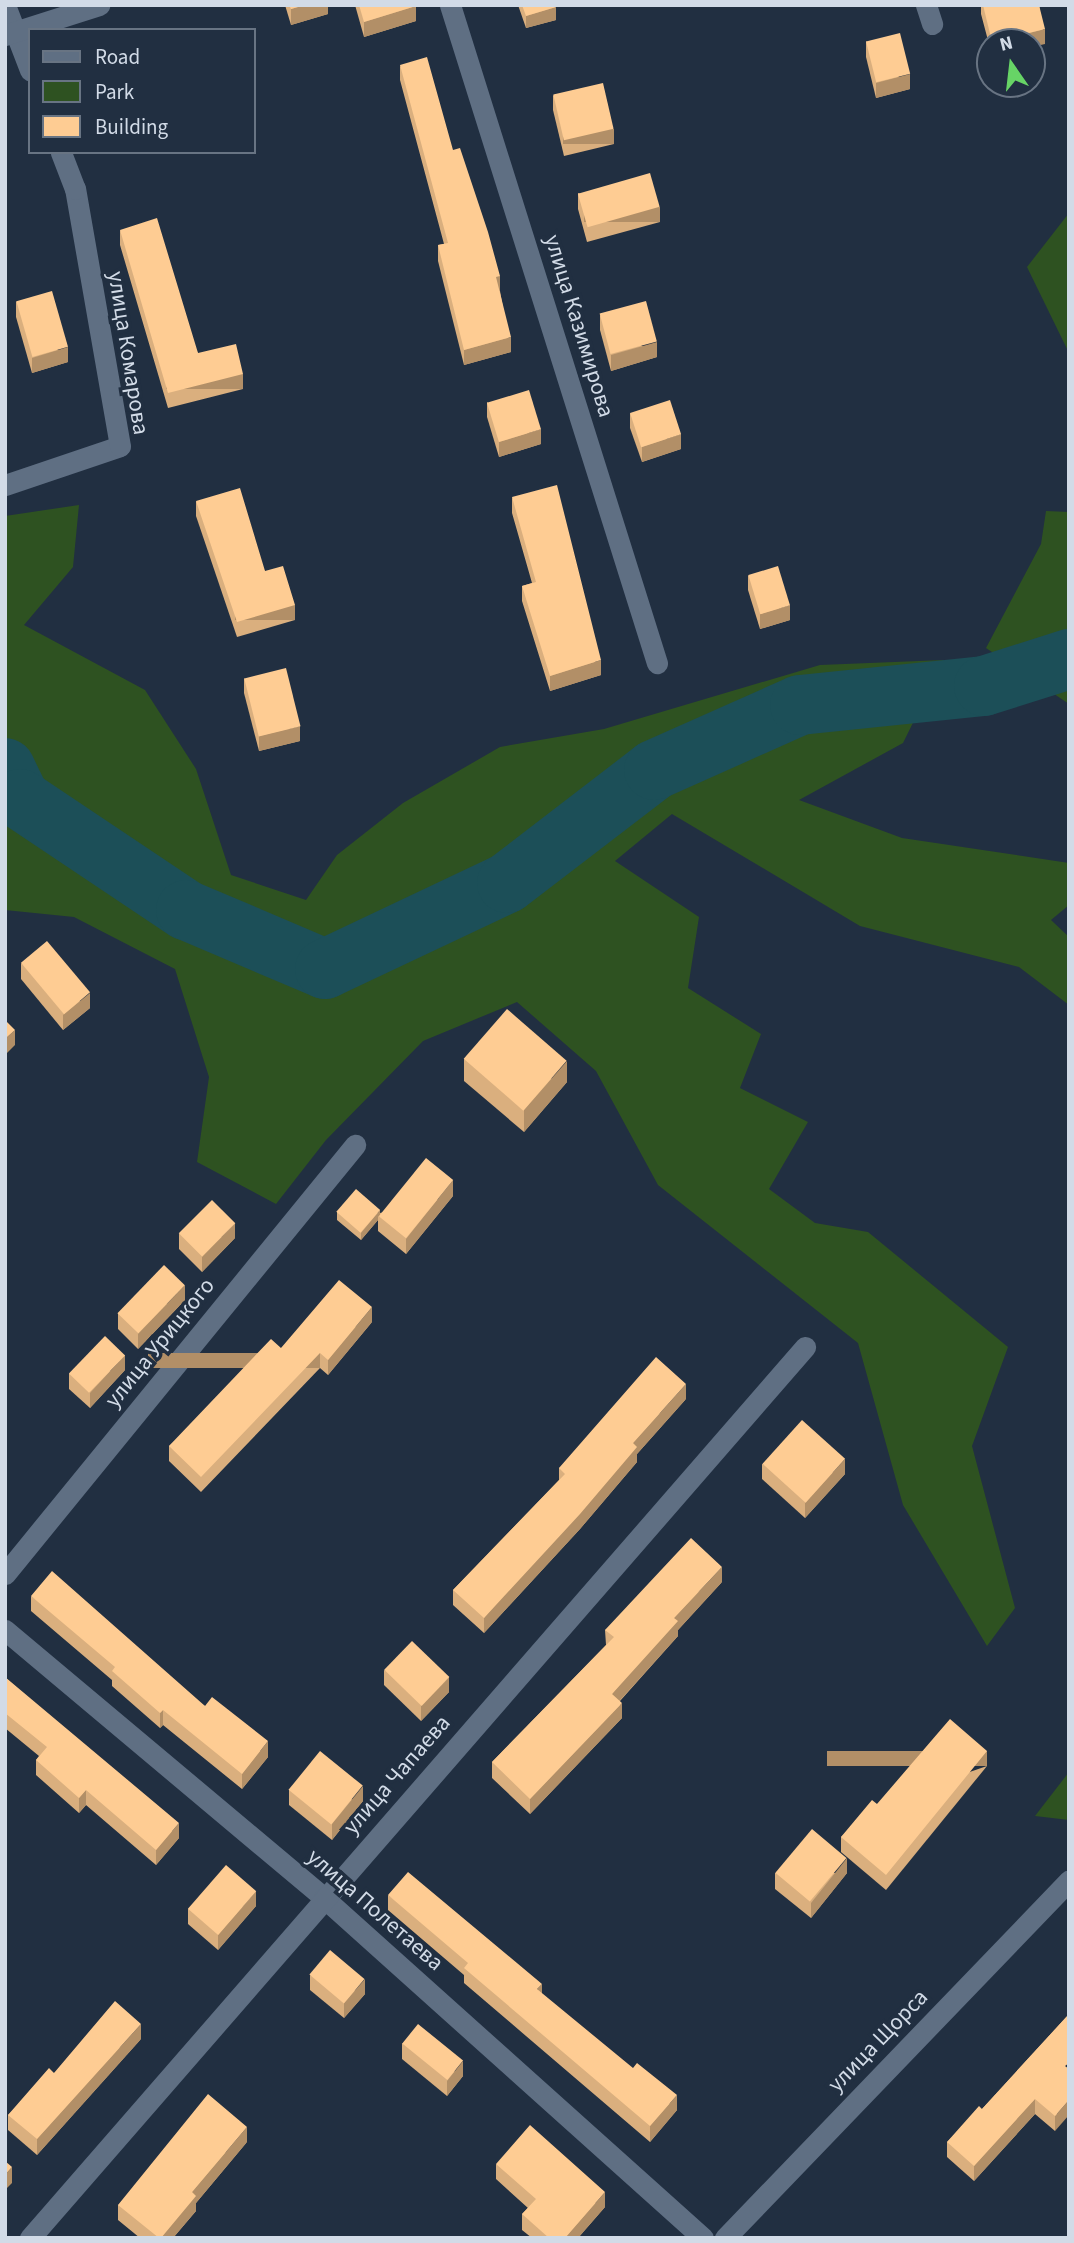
<!DOCTYPE html>
<html>
<head>
<meta charset="utf-8">
<style>
	body { margin:0 }
	#map { position:relative; width:1074px; height:2243px; overflow:hidden; background:#212f41; font-family:"Source Sans 3",sans-serif }
	div>[style] { position:absolute }
	[style*='--x'] { left:calc(var(--x)*1px); top:calc(var(--y)*1px); width:calc(var(--w)*1px); rotate:calc(var(--a)*1deg) }
	.green>* { inset:0; background:#2e5221 }
	.river>* { height:60px; margin:-30px; padding:0 30px; transform-origin:30px; border-radius:30px; background:#1c4f58 }
	.street>* { height:21px; margin:-10.5px; padding:0 10.5px; transform-origin:10.5px; border-radius:10.5px; background:#5f6f83 }
	.wall>* { inset:0; background:#daaf7e }
	.shaded-wall>* { inset:0; background:#b28f67; transform-origin:0 0 }
	.building>* { inset:0; background:#fecc93; transform-origin:0 0 }
	span { translate:-50% -50%; white-space:nowrap; text-align:center; line-height:1.15; -webkit-text-stroke:7px #212f41; paint-order:stroke }
	.street-label { font-size:23px; color:#d2dbe7 }
	.frame { position:absolute; inset:0; border:7px solid #d2dbe7; pointer-events:none }
	.legend { position:absolute; left:28px; top:28px; width:228px; height:126px; box-sizing:border-box; background:#212f41; border:2px solid #687483; margin:0; padding:9px 12px; list-style:none; font-size:21px; color:#d2dbe7 }
	.legend li { display:flex; align-items:center; gap:14px; height:35px }
	.legend b { width:35px; border:2px solid #687483 }
	.north { position:absolute; left:976px; top:28px; width:70px; height:70px; box-sizing:border-box; background:#212f41; border:2px solid #687483; border-radius:50%; rotate:346deg; font-size:19px; font-weight:700; line-height:28px; text-align:center; color:#d2dbe7 }
	.north::after { content:''; display:block; margin:auto; width:24px; height:32px; background:#67d466; clip-path:polygon(50% 0,100% 100%,50% 72%,0 100%) }
</style>
</head>
<body>
<div id="map">
	<div class="green">
		<div style="clip-path:polygon(1069px 213px,1069px 353px,1027px 267px)"></div>
		<div style="clip-path:polygon(79px 505px,73px 567px,24px 625px,145px 690px,196px 769px,231px 875px,306px 900px,337px 855px,403px 803px,500px 747px,604px 729px,820px 665px,944px 660px,903px 743px,799px 800px,902px 838px,1069px 863px,1069px 905px,1051px 920px,1069px 937px,1069px 1005px,1019px 967px,860px 926px,672px 814px,615px 861px,699px 917px,688px 988px,761px 1034px,740px 1088px,808px 1122px,769px 1189px,815px 1223px,868px 1232px,1008px 1347px,972px 1446px,1015px 1608px,987px 1646px,903px 1505px,858px 1343px,658px 1185px,596px 1071px,517px 1002px,423px 1041px,326px 1140px,276px 1204px,197px 1162px,209px 1077px,175px 969px,74px 917px,5px 910px,5px 516px)"></div>
		<div style="clip-path:polygon(1046px 511px,1069px 512px,1069px 704px,986px 648px,1041px 544px)"></div>
		<div style="clip-path:polygon(1069px 1772px,1069px 1820px,1035px 1816px)"></div>
	</div>
	<div class="river">
		<div style="--x:5;--y:768;--w:34;--a:64"></div>
		<div style="--x:20;--y:799;--w:200;--a:33.8"></div>
		<div style="--x:186;--y:910;--w:151;--a:23"></div>
		<div style="--x:325;--y:969;--w:201;--a:-25.3"></div>
		<div style="--x:507;--y:883;--w:185;--a:-37.5"></div>
		<div style="--x:654;--y:770;--w:160;--a:-24"></div>
		<div style="--x:800;--y:705;--w:185;--a:-5.9"></div>
		<div style="--x:984;--y:686;--w:89;--a:-17.6"></div>
	</div>
	<div class="street">
		<div style="--x:5;--y:5;--w:70;--a:69"></div>
		<div style="--x:450;--y:5;--w:690;--a:72.54"></div>
		<div style="--x:926;--y:5;--w:20;--a:72"></div>
		<div style="--x:5;--y:35;--w:99;--a:-17.7"></div>
		<div style="--x:5;--y:485;--w:121;--a:-18.7"></div>
		<div style="--x:120;--y:446;--w:261;--a:-99.9"></div>
		<div style="--x:75;--y:189;--w:40;--a:-111"></div>
		<div style="--x:5;--y:1574;--w:554;--a:-50.79"></div>
		<div style="--x:5;--y:1630;--w:417;--a:40"></div>
		<div style="--x:324;--y:1898;--w:509;--a:41.9"></div>
		<div style="--x:30;--y:2238;--w:1181;--a:-48.98"></div>
		<div style="--x:725;--y:2238;--w:496;--a:-46.1"></div>
	</div>
	<div class="wall">
		<div style="clip-path:polygon(285px 5px,328px 5px,328px 14px,291px 25px)"></div>
		<div style="clip-path:polygon(355px 5px,415px 5px,416px 21px,364px 37px)"></div>
		<div style="clip-path:polygon(518px 5px,555px 5px,556px 20px,526px 28px)"></div>
		<div style="clip-path:polygon(981px 5px,1039px 5px,1045px 44px,1032px 42px,990px 42px,990px 48px,981px 14px)"></div>
		<div style="clip-path:polygon(866px 41px,910px 89px,876px 98px,866px 57px)"></div>
		<div style="clip-path:polygon(400px 65px,500px 291px,511px 352px,464px 365px,438px 261px,438px 245px,444px 244px,400px 80px)"></div>
		<div style="clip-path:polygon(553px 95px,614px 144px,564px 156px,553px 110px)"></div>
		<div style="clip-path:polygon(578px 193px,660px 222px,587px 242px,578px 209px)"></div>
		<div style="clip-path:polygon(120px 230px,198px 353px,243px 389px,168px 408px,120px 245px)"></div>
		<div style="clip-path:polygon(16px 301px,68px 362px,32px 373px,16px 317px)"></div>
		<div style="clip-path:polygon(600px 315px,657px 357px,611px 371px,600px 330px)"></div>
		<div style="clip-path:polygon(487px 402px,541px 444px,499px 457px,487px 417px)"></div>
		<div style="clip-path:polygon(630px 413px,681px 449px,642px 462px,630px 428px)"></div>
		<div style="clip-path:polygon(512px 497px,601px 675px,550px 691px,522px 601px,522px 586px,532px 583px,512px 513px)"></div>
		<div style="clip-path:polygon(196px 501px,265px 571px,295px 620px,237px 637px,196px 516px)"></div>
		<div style="clip-path:polygon(748px 575px,790px 620px,760px 629px,748px 590px)"></div>
		<div style="clip-path:polygon(244px 678px,300px 741px,259px 751px,244px 693px)"></div>
		<div style="clip-path:polygon(21px 963px,90px 1008px,63px 1030px,21px 979px)"></div>
		<div style="clip-path:polygon(464px 1059px,567px 1082px,524px 1132px,464px 1081px)"></div>
		<div style="clip-path:polygon(453px 1196px,406px 1254px,378px 1231px,378px 1220px,361px 1240px,337px 1220px,337px 1212px,380px 1213px)"></div>
		<div style="clip-path:polygon(179px 1234px,235px 1238px,202px 1272px,179px 1249px)"></div>
		<div style="clip-path:polygon(185px 1300px,138px 1349px,118px 1329px,118px 1314px)"></div>
		<div style="clip-path:polygon(372px 1322px,328px 1375px,320px 1368px,201px 1492px,169px 1461px,169px 1446px,281px 1348px)"></div>
		<div style="clip-path:polygon(125px 1370px,90px 1408px,69px 1389px,69px 1374px)"></div>
		<div style="clip-path:polygon(686px 1399px,637px 1454px,637px 1462px,580px 1529px,484px 1633px,453px 1605px,453px 1590px,559px 1480px,559px 1468px)"></div>
		<div style="clip-path:polygon(762px 1464px,845px 1474px,805px 1518px,762px 1479px)"></div>
		<div style="clip-path:polygon(722px 1582px,678px 1630px,678px 1636px,620px 1701px,622px 1718px,530px 1814px,492px 1778px,492px 1762px,606px 1645px,605px 1630px)"></div>
		<div style="clip-path:polygon(31px 1596px,205px 1706px,268px 1757px,242px 1789px,163px 1725px,160px 1728px,112px 1686px,112px 1680px,31px 1611px)"></div>
		<div style="clip-path:polygon(384px 1670px,449px 1692px,421px 1721px,384px 1685px)"></div>
		<div style="clip-path:polygon(5px 1677px,179px 1838px,156px 1865px,86px 1805px,79px 1813px,36px 1775px,36px 1760px,39px 1756px,5px 1728px)"></div>
		<div style="clip-path:polygon(987px 1766px,886px 1890px,841px 1852px,841px 1837px,877px 1804px)"></div>
		<div style="clip-path:polygon(289px 1790px,363px 1801px,332px 1840px,289px 1805px)"></div>
		<div style="clip-path:polygon(775px 1873px,847px 1873px,811px 1918px,775px 1889px)"></div>
		<div style="clip-path:polygon(388px 1895px,542px 1994px,677px 2110px,650px 2142px,464px 1983px,464px 1975px,388px 1910px)"></div>
		<div style="clip-path:polygon(256px 1906px,218px 1950px,188px 1924px,188px 1909px)"></div>
		<div style="clip-path:polygon(310px 1975px,365px 1994px,344px 2018px,310px 1990px)"></div>
		<div style="clip-path:polygon(1069px 2014px,1055px 2131px,1035px 2114px,974px 2181px,947px 2157px,947px 2142px,982px 2109px)"></div>
		<div style="clip-path:polygon(141px 2039px,37px 2155px,8px 2130px,8px 2115px,54px 2073px)"></div>
		<div style="clip-path:polygon(402px 2043px,463px 2076px,447px 2096px,402px 2059px)"></div>
		<div style="clip-path:polygon(247px 2142px,196px 2203px,196px 2211px,173px 2238px,140px 2238px,118px 2220px,118px 2205px)"></div>
		<div style="clip-path:polygon(496px 2164px,605px 2207px,578px 2238px,532px 2238px,522px 2230px,522px 2214px,528px 2208px,496px 2179px)"></div>
	</div>
	<div class="shaded-wall">
		<div style="clip-path:polygon(305px 5px,328px 5px,328px 14px,291px 25px,291px 9px)"></div>
		<div style="clip-path:polygon(416px 6px,416px 21px,364px 37px,364px 22px)"></div>
		<div style="clip-path:polygon(556px 7px,556px 20px,526px 28px,526px 16px)"></div>
		<div style="clip-path:polygon(1045px 29px,1045px 44px,1032px 47px,1032px 42px,994px 42px)"></div>
		<div style="clip-path:polygon(910px 74px,910px 89px,876px 98px,876px 83px)"></div>
		<div style="left:614px;top:129px;width:15px;height:51px;rotate:90deg"></div>
		<div style="left:660px;top:207px;width:15px;height:76px;rotate:90deg"></div>
		<div style="left:500px;top:276px;width:15px;height:4px;rotate:90deg"></div>
		<div style="clip-path:polygon(511px 337px,511px 352px,464px 365px,464px 350px)"></div>
		<div style="clip-path:polygon(657px 342px,657px 357px,611px 371px,611px 355px)"></div>
		<div style="clip-path:polygon(68px 347px,68px 362px,32px 373px,32px 358px)"></div>
		<div style="left:243px;top:374px;width:15px;height:77px;rotate:90deg"></div>
		<div style="clip-path:polygon(541px 429px,541px 444px,499px 457px,499px 442px)"></div>
		<div style="clip-path:polygon(681px 434px,681px 449px,642px 462px,642px 447px)"></div>
		<div style="left:295px;top:605px;width:15px;height:60px;rotate:90deg"></div>
		<div style="clip-path:polygon(790px 605px,790px 620px,760px 629px,760px 614px)"></div>
		<div style="clip-path:polygon(601px 660px,601px 675px,550px 691px,550px 676px)"></div>
		<div style="clip-path:polygon(300px 726px,300px 741px,259px 751px,259px 736px)"></div>
		<div style="clip-path:polygon(90px 993px,90px 1008px,63px 1030px,63px 1015px)"></div>
		<div style="clip-path:polygon(15px 1030px,15px 1045px,5px 1055px,5px 1039px)"></div>
		<div style="clip-path:polygon(567px 1061px,567px 1082px,524px 1132px,524px 1110px)"></div>
		<div style="clip-path:polygon(453px 1180px,453px 1196px,406px 1254px,406px 1239px)"></div>
		<div style="clip-path:polygon(380px 1210px,380px 1217px,378px 1216px,378px 1220px,361px 1240px,361px 1233px)"></div>
		<div style="clip-path:polygon(235px 1223px,235px 1238px,202px 1272px,202px 1257px)"></div>
		<div style="clip-path:polygon(185px 1285px,185px 1300px,138px 1349px,138px 1334px)"></div>
		<div style="clip-path:polygon(372px 1307px,372px 1322px,328px 1375px,328px 1360px)"></div>
		<div style="left:320px;top:1353px;width:15px;height:172px;rotate:90deg"></div>
		<div style="clip-path:polygon(125px 1355px,125px 1370px,90px 1408px,90px 1393px)"></div>
		<div style="clip-path:polygon(686px 1384px,686px 1399px,637px 1454px,637px 1462px,580px 1529px,484px 1633px,484px 1618px,633px 1443px)"></div>
		<div style="clip-path:polygon(845px 1459px,845px 1474px,805px 1518px,805px 1503px)"></div>
		<div style="clip-path:polygon(722px 1567px,722px 1582px,678px 1630px,678px 1636px,612px 1709px,612px 1694px,674px 1618px)"></div>
		<div style="clip-path:polygon(449px 1677px,449px 1692px,421px 1721px,421px 1705px)"></div>
		<div style="clip-path:polygon(622px 1703px,622px 1718px,530px 1814px,530px 1799px)"></div>
		<div style="clip-path:polygon(163px 1710px,163px 1725px,160px 1728px,160px 1713px)"></div>
		<div style="clip-path:polygon(268px 1741px,268px 1757px,242px 1789px,242px 1774px)"></div>
		<div style="left:987px;top:1751px;width:15px;height:160px;rotate:90deg"></div>
		<div style="clip-path:polygon(363px 1786px,363px 1801px,332px 1840px,332px 1824px)"></div>
		<div style="clip-path:polygon(86px 1790px,86px 1805px,79px 1813px,79px 1798px)"></div>
		<div style="clip-path:polygon(179px 1823px,179px 1838px,156px 1865px,156px 1850px)"></div>
		<div style="clip-path:polygon(847px 1858px,847px 1873px,811px 1918px,811px 1903px)"></div>
		<div style="clip-path:polygon(256px 1891px,256px 1906px,218px 1950px,218px 1935px)"></div>
		<div style="clip-path:polygon(365px 1979px,365px 1994px,344px 2018px,344px 2003px)"></div>
		<div style="clip-path:polygon(542px 1984px,542px 1999px,537px 1989px)"></div>
		<div style="clip-path:polygon(141px 2024px,141px 2039px,37px 2155px,37px 2139px)"></div>
		<div style="clip-path:polygon(463px 2061px,463px 2076px,447px 2096px,447px 2081px)"></div>
		<div style="clip-path:polygon(677px 2095px,677px 2110px,650px 2142px,650px 2126px)"></div>
		<div style="clip-path:polygon(1035px 2099px,1035px 2114px,974px 2181px,974px 2166px)"></div>
		<div style="clip-path:polygon(1069px 2100px,1069px 2115px,1055px 2131px,1055px 2116px)"></div>
		<div style="clip-path:polygon(247px 2127px,247px 2142px,196px 2203px,196px 2211px,173px 2238px,161px 2238px,192px 2192px)"></div>
		<div style="clip-path:polygon(12px 2167px,12px 2183px,5px 2190px,5px 2175px)"></div>
		<div style="clip-path:polygon(605px 2192px,605px 2207px,578px 2238px,565px 2238px)"></div>
	</div>
	<div class="building">
		<div style="clip-path:polygon(289px 5px,305px 5px,291px 9px)"></div>
		<div style="clip-path:polygon(359px 5px,415px 5px,416px 6px,364px 22px)"></div>
		<div style="clip-path:polygon(522px 5px,555px 5px,556px 7px,526px 16px)"></div>
		<div style="clip-path:polygon(983px 5px,1039px 5px,1045px 29px,992px 42px)"></div>
		<div style="left:900px;top:33px;width:42px;height:35px;rotate:76deg"></div>
		<div style="clip-path:polygon(427px 57px,453px 150px,460px 148px,488px 232px,500px 276px,496px 277px,511px 337px,464px 350px,438px 245px,448px 243px,400px 65px)"></div>
		<div style="left:603px;top:83px;width:47px;height:51px;rotate:77deg"></div>
		<div style="left:650px;top:173px;width:35px;height:75px;rotate:74deg"></div>
		<div style="clip-path:polygon(157px 218px,198px 353px,236px 344px,243px 374px,168px 393px,120px 230px)"></div>
		<div style="left:52px;top:291px;width:58px;height:37px;rotate:74deg"></div>
		<div style="left:646px;top:301px;width:42px;height:48px;rotate:75deg"></div>
		<div style="left:529px;top:390px;width:41px;height:44px;rotate:73deg"></div>
		<div style="left:670px;top:400px;width:36px;height:42px;rotate:72deg"></div>
		<div style="clip-path:polygon(557px 485px,601px 660px,550px 676px,522px 586px,536px 582px,512px 497px)"></div>
		<div style="clip-path:polygon(240px 488px,265px 571px,283px 566px,295px 605px,237px 622px,196px 501px)"></div>
		<div style="left:778px;top:566px;width:41px;height:31px;rotate:73deg"></div>
		<div style="left:286px;top:668px;width:60px;height:43px;rotate:76deg"></div>
		<div style="left:47px;top:941px;width:67px;height:34px;rotate:50deg"></div>
		<div style="left:507px;top:1009px;width:79px;height:66px;rotate:41deg"></div>
		<div style="clip-path:polygon(5px 1020px,15px 1030px,5px 1039px)"></div>
		<div style="left:426px;top:1158px;width:35px;height:75px;rotate:39deg"></div>
		<div style="left:356px;top:1189px;width:32px;height:30px;rotate:41deg"></div>
		<div style="left:212px;top:1200px;width:33px;height:47px;rotate:45deg"></div>
		<div style="left:164px;top:1265px;width:29px;height:67px;rotate:44deg"></div>
		<div style="clip-path:polygon(339px 1280px,372px 1307px,328px 1360px,320px 1353px,201px 1477px,169px 1446px,271px 1339px,281px 1348px)"></div>
		<div style="left:105px;top:1336px;width:28px;height:52px;rotate:44deg"></div>
		<div style="clip-path:polygon(656px 1357px,686px 1384px,633px 1443px,637px 1447px,580px 1514px,484px 1618px,453px 1590px,565px 1474px,559px 1468px)"></div>
		<div style="left:802px;top:1420px;width:58px;height:59px;rotate:42deg"></div>
		<div style="clip-path:polygon(691px 1538px,722px 1567px,674px 1618px,678px 1621px,612px 1694px,622px 1703px,530px 1799px,492px 1762px,614px 1637px,605px 1630px)"></div>
		<div style="clip-path:polygon(52px 1571px,205px 1706px,212px 1697px,268px 1741px,242px 1774px,163px 1710px,160px 1713px,112px 1671px,115px 1667px,31px 1596px)"></div>
		<div style="left:412px;top:1641px;width:52px;height:40px;rotate:44deg"></div>
		<div style="clip-path:polygon(5px 1677px,179px 1823px,156px 1850px,86px 1790px,79px 1798px,36px 1760px,47px 1747px,5px 1713px)"></div>
		<div style="clip-path:polygon(950px 1719px,987px 1751px,886px 1875px,841px 1837px,872px 1800px,877px 1804px)"></div>
		<div style="left:320px;top:1751px;width:55px;height:50px;rotate:39deg"></div>
		<div style="left:812px;top:1829px;width:45px;height:57px;rotate:40deg"></div>
		<div style="left:226px;top:1865px;width:40px;height:58px;rotate:41deg"></div>
		<div style="clip-path:polygon(408px 1872px,542px 1984px,537px 1989px,633px 2068px,637px 2063px,677px 2095px,650px 2126px,464px 1968px,468px 1963px,388px 1895px)"></div>
		<div style="left:330px;top:1950px;width:45px;height:32px;rotate:40deg"></div>
		<div style="clip-path:polygon(115px 2001px,141px 2024px,37px 2139px,8px 2115px,49px 2068px,54px 2073px)"></div>
		<div style="clip-path:polygon(1069px 2014px,1069px 2063px,1065px 2066px,1069px 2069px,1069px 2100px,1055px 2116px,1035px 2099px,974px 2166px,947px 2142px,979px 2106px,982px 2109px)"></div>
		<div style="left:418px;top:2024px;width:58px;height:25px;rotate:39deg"></div>
		<div style="clip-path:polygon(208px 2094px,247px 2127px,192px 2192px,196px 2196px,161px 2238px,159px 2238px,118px 2205px)"></div>
		<div style="clip-path:polygon(530px 2125px,605px 2192px,565px 2238px,549px 2238px,522px 2214px,536px 2199px,496px 2164px)"></div>
		<div style="clip-path:polygon(5px 2161px,12px 2167px,5px 2175px)"></div>
	</div>
	<div class="street-label">
		<span style="left:579px;top:326px;rotate:73deg">улица Казимирова</span>
		<span style="left:128px;top:353px;rotate:81deg">улица Комарова</span>
		<span style="left:160px;top:1343px;rotate:-51deg">улица Урицкого</span>
		<span style="left:397px;top:1775px;rotate:-49deg">улица Чапаева</span>
		<span style="left:375px;top:1910px;rotate:41deg">улица Полетаева</span>
		<span style="left:878px;top:2041px;rotate:-46deg">улица Щорса</span>
	</div>
	<div class="frame"></div>
	<ul class="legend">
	<li><b style="height:9px;background:#5f6f83"></b>Road</li>
	<li><b style="height:19px;background:#2e5221"></b>Park</li>
	<li><b style="height:19px;background:#fecc93"></b>Building</li>
	</ul>
	<div class="north">N</div>
</div>
</body>
</html>
